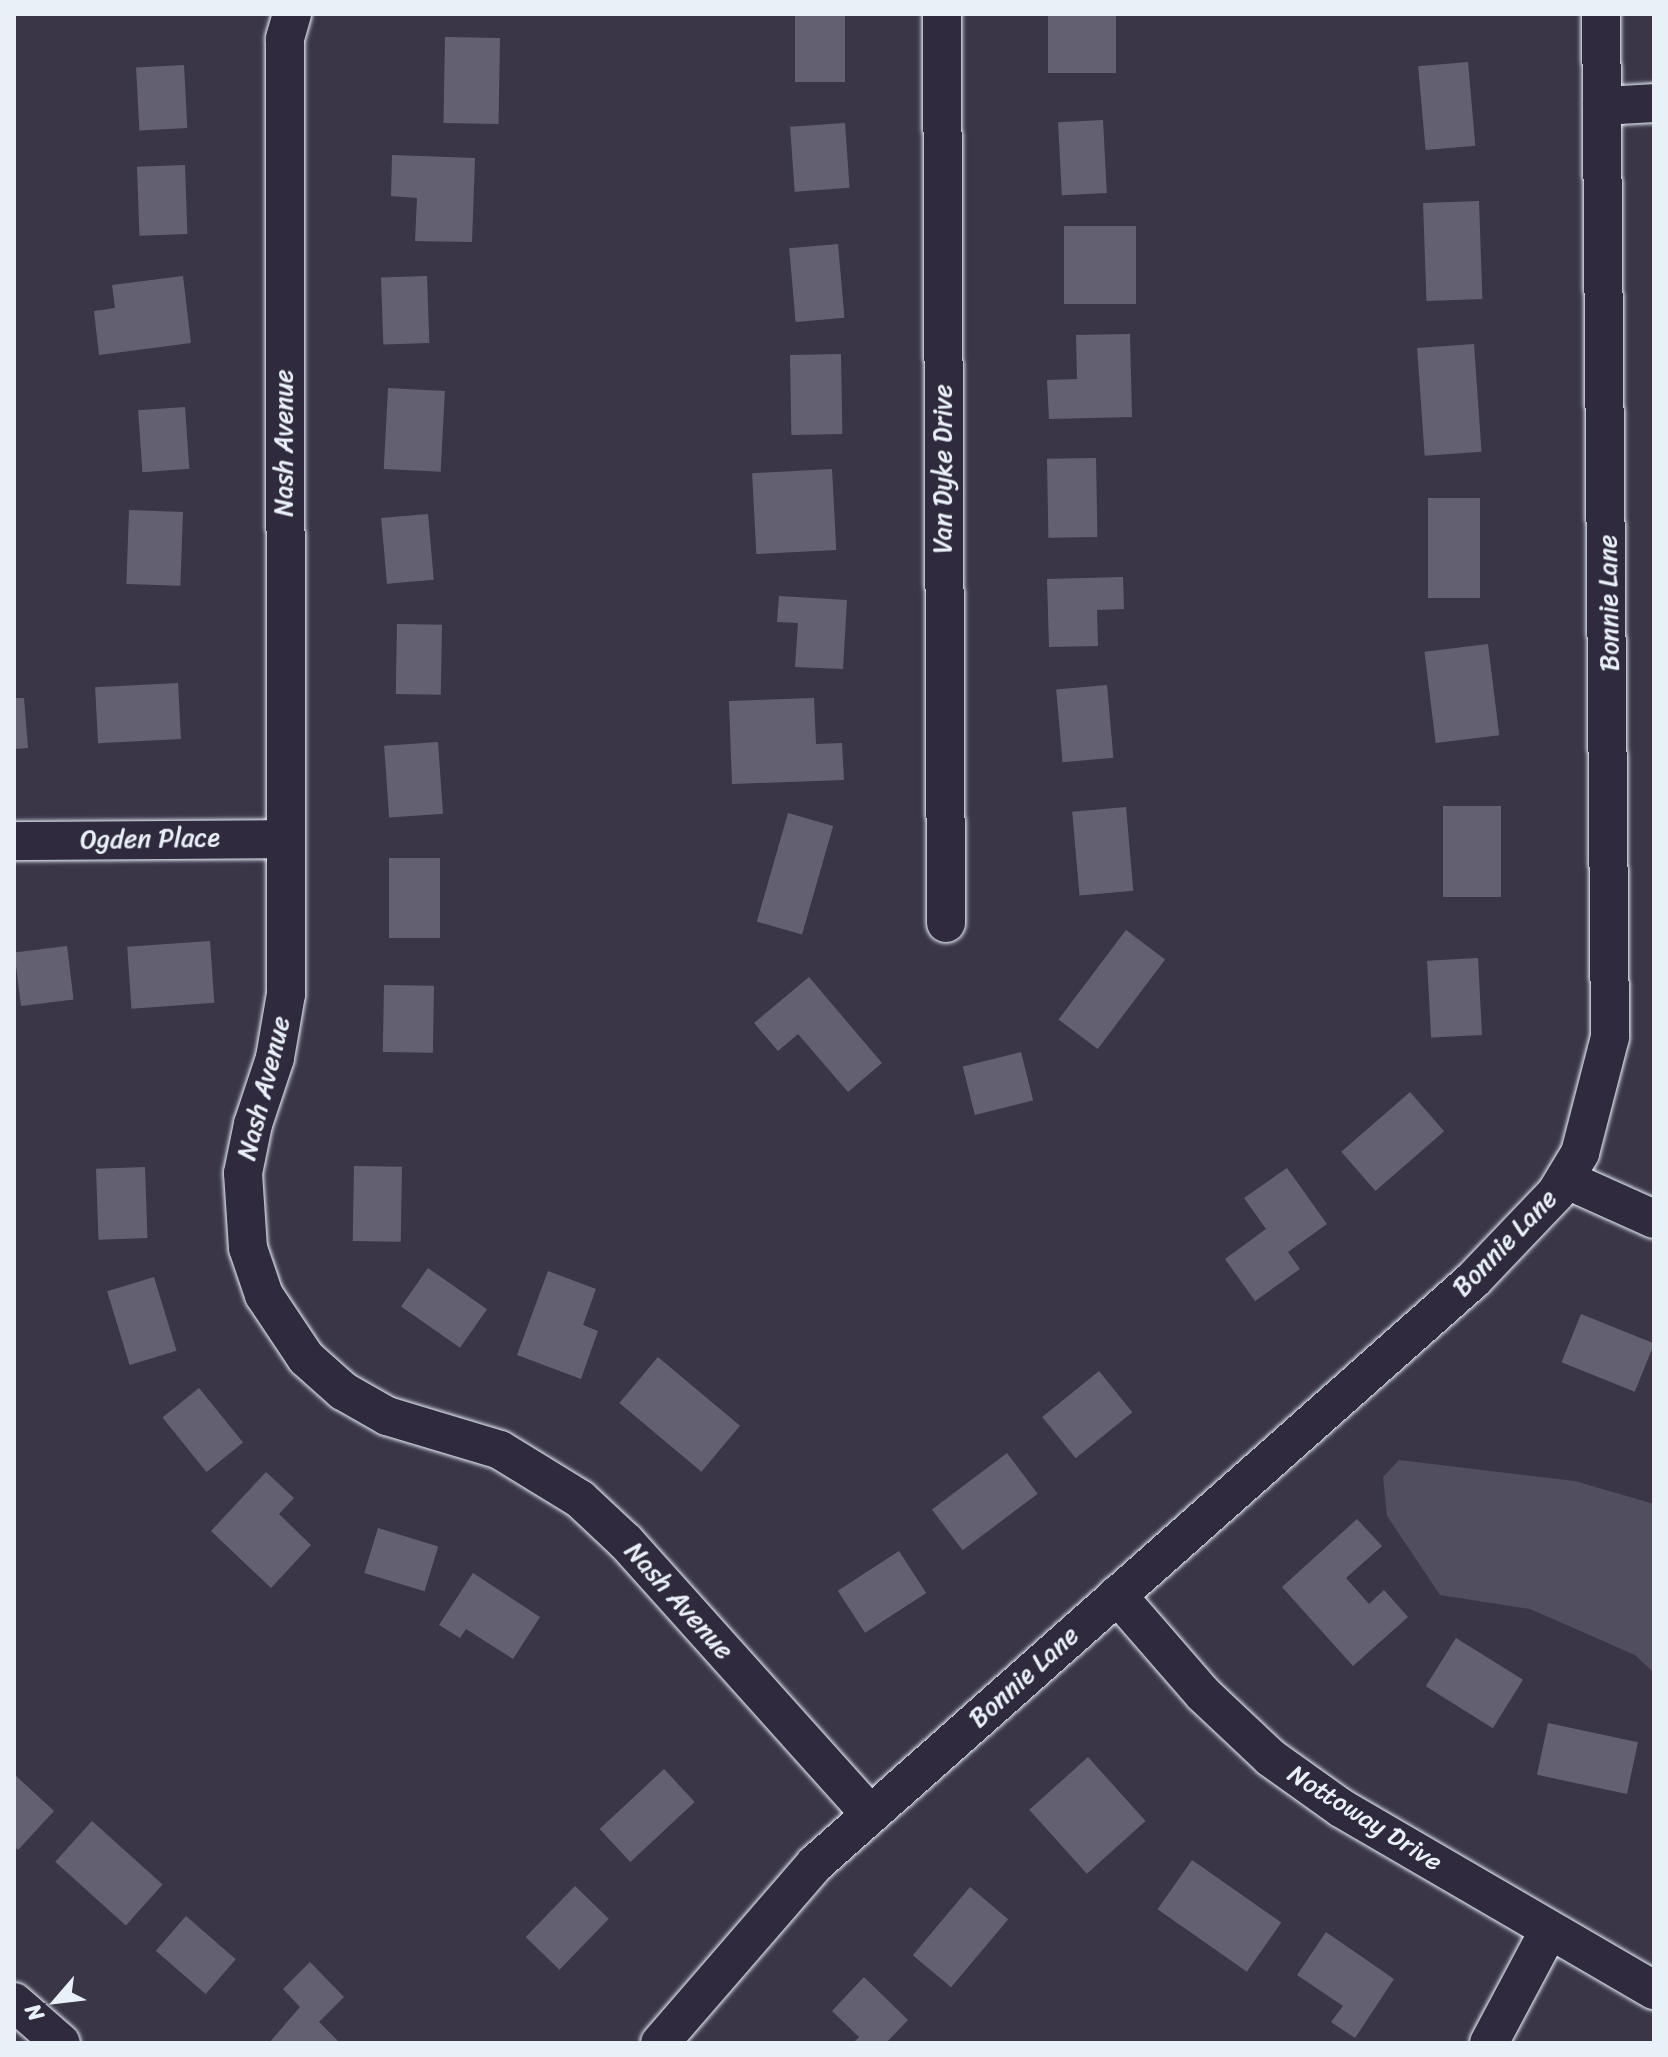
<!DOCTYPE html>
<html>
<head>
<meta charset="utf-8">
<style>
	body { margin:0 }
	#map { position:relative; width:1668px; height:2057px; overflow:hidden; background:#3a3648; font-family:Sriracha,sans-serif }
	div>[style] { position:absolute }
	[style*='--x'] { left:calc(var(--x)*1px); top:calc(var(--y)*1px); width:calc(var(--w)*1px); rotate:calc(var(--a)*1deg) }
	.green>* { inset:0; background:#504e5f }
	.building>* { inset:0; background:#636171; transform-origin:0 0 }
	.roads { filter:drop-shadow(0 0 2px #e8f1f8) drop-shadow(0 0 2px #e8f1f8) }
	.minor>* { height:38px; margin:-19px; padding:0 19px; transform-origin:19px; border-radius:19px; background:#2f2a3d }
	span { translate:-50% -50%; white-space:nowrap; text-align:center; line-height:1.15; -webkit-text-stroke:6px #2f2a3d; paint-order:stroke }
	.street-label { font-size:26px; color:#e8f1f8 }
	.frame { position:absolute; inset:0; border:16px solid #e8f1f8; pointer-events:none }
	.north { position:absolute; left:16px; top:1961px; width:80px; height:80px; -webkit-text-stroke:6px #2f2a3d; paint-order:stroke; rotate:242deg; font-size:22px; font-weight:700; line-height:32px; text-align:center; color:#e8f1f8 }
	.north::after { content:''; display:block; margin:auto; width:28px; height:36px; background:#e8f1f8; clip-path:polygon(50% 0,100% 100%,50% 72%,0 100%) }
</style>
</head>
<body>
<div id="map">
	<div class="green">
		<div style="clip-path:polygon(1399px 1460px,1575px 1481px,1654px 1504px,1654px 1673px,1635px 1655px,1530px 1609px,1440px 1595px,1387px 1516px,1383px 1477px)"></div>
	</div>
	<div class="building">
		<div style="left:795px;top:14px;width:50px;height:68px"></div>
		<div style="left:1048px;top:14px;width:68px;height:59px"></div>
		<div style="left:445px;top:37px;width:55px;height:86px;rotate:1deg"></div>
		<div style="left:1468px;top:62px;width:84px;height:50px;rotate:85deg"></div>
		<div style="left:184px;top:65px;width:63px;height:48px;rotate:87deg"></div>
		<div style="left:1103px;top:120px;width:73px;height:45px;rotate:87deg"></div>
		<div style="left:845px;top:123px;width:65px;height:55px;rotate:86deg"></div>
		<div style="clip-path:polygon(392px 155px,475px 158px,472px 242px,415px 241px,417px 198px,391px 196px)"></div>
		<div style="left:185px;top:165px;width:69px;height:48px;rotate:88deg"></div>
		<div style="left:1479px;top:201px;width:98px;height:56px;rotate:88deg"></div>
		<div style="left:1064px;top:226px;width:72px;height:78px"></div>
		<div style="left:838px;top:244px;width:74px;height:49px;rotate:85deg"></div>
		<div style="clip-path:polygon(183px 276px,191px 343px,99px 355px,94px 311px,115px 308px,112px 285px)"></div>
		<div style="left:427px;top:276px;width:67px;height:46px;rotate:88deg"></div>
		<div style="clip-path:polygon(1130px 334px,1132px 417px,1049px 419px,1047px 380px,1077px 379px,1076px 335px)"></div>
		<div style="left:1474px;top:344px;width:108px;height:57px;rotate:86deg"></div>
		<div style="left:841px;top:354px;width:80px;height:51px;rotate:89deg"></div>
		<div style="left:388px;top:388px;width:57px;height:81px;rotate:3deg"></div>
		<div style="left:185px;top:407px;width:62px;height:47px;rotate:86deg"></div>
		<div style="left:1096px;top:458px;width:79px;height:49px;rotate:89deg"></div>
		<div style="left:832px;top:469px;width:81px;height:80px;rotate:87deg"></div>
		<div style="left:1428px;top:498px;width:52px;height:100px"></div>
		<div style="left:129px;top:510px;width:54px;height:74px;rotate:2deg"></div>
		<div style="left:428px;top:514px;width:66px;height:47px;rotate:85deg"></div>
		<div style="clip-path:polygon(1123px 577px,1124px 609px,1097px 610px,1098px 646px,1049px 647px,1047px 579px)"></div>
		<div style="clip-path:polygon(779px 596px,847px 600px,843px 669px,795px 667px,798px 623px,777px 622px)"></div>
		<div style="left:397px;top:624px;width:45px;height:70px;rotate:1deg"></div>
		<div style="left:1488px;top:644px;width:92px;height:64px;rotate:83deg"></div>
		<div style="left:178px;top:683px;width:56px;height:83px;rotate:87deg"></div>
		<div style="left:1107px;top:685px;width:73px;height:51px;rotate:85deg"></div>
		<div style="clip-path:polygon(14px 698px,24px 698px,28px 748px,14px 749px)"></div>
		<div style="clip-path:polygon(814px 698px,816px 744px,842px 743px,844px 780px,732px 784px,729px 701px)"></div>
		<div style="left:438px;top:742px;width:72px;height:54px;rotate:86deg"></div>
		<div style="left:1443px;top:806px;width:58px;height:91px"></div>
		<div style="left:1126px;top:807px;width:84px;height:54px;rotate:85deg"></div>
		<div style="left:788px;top:813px;width:47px;height:113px;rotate:16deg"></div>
		<div style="left:389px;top:858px;width:51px;height:80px"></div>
		<div style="left:1126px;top:930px;width:49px;height:112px;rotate:37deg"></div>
		<div style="left:210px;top:941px;width:62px;height:83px;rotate:86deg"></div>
		<div style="left:67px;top:946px;width:54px;height:53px;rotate:83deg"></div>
		<div style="left:1478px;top:958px;width:77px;height:51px;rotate:87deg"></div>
		<div style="clip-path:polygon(809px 977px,882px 1063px,848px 1092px,798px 1034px,778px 1051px,754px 1023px)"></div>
		<div style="left:384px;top:985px;width:50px;height:67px;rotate:1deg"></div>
		<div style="left:1021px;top:1052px;width:50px;height:60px;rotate:76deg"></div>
		<div style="left:1410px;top:1092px;width:52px;height:91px;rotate:49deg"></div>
		<div style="left:354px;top:1166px;width:48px;height:75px;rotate:1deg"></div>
		<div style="left:145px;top:1167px;width:71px;height:49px;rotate:88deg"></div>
		<div style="clip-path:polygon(1287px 1168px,1327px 1224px,1288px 1252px,1300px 1269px,1255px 1301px,1225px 1259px,1266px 1229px,1244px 1198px)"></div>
		<div style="left:428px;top:1268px;width:72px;height:47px;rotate:35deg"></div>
		<div style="clip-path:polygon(548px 1271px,596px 1289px,583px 1325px,598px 1331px,581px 1379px,517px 1355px)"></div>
		<div style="left:154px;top:1277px;width:77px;height:49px;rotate:73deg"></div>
		<div style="left:1581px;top:1314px;width:79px;height:52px;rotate:22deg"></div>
		<div style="left:658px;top:1357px;width:107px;height:60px;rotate:40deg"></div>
		<div style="left:1099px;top:1371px;width:53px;height:73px;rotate:51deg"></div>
		<div style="left:199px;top:1388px;width:70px;height:47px;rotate:51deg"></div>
		<div style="left:1007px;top:1453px;width:51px;height:94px;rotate:53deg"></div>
		<div style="clip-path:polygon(266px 1472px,294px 1498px,279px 1514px,311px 1545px,271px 1588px,211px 1531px)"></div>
		<div style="clip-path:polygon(1357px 1519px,1382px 1546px,1346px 1578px,1369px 1604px,1384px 1590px,1408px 1617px,1353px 1666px,1282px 1587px)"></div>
		<div style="left:378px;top:1528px;width:63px;height:47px;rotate:17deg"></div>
		<div style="left:899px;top:1551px;width:50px;height:73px;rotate:57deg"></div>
		<div style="clip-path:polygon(473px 1573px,540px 1617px,513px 1659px,466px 1629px,460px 1638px,439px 1625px)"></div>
		<div style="left:1456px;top:1638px;width:79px;height:57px;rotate:32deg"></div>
		<div style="left:1548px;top:1723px;width:92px;height:53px;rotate:12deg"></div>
		<div style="left:1088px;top:1757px;width:86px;height:79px;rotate:48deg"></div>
		<div style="left:664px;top:1769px;width:45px;height:88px;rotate:47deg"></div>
		<div style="clip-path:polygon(14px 1774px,54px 1811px,18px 1850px,14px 1846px)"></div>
		<div style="left:92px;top:1821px;width:95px;height:55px;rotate:42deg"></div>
		<div style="left:1192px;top:1860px;width:109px;height:60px;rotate:35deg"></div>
		<div style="left:575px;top:1886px;width:47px;height:71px;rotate:44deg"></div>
		<div style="left:970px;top:1887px;width:50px;height:89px;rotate:40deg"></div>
		<div style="left:186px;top:1916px;width:66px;height:46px;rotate:41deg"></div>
		<div style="clip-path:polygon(1326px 1932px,1394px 1979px,1355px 2038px,1331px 2022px,1343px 2006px,1297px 1975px)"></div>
		<div style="clip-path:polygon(310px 1962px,344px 1997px,319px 2022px,340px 2043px,269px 2043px,300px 2007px,283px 1989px)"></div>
		<div style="clip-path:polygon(864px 1977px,908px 2020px,886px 2043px,853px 2043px,859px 2037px,832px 2011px)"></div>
	</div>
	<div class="roads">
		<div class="minor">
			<div style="--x:292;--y:14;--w:26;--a:106"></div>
			<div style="--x:285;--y:39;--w:955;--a:89.94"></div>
			<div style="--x:286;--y:994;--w:65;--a:99.8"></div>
			<div style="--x:275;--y:1058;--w:70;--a:108.4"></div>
			<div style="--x:253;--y:1124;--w:50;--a:101.5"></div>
			<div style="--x:243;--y:1173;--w:75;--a:86.2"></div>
			<div style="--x:248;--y:1248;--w:50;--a:71.2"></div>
			<div style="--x:264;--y:1295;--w:76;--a:56.3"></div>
			<div style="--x:306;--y:1358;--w:50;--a:41.7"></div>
			<div style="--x:343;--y:1391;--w:51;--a:29.6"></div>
			<div style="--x:387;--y:1416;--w:118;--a:16.7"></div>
			<div style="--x:500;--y:1450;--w:94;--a:31.5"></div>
			<div style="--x:580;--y:1499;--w:63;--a:43.1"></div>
			<div style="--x:626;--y:1542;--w:365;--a:48.1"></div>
			<div style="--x:942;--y:14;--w:909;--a:89.75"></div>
			<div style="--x:1602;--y:106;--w:52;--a:-3.3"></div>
			<div style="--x:14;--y:841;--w:271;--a:-0.4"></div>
			<div style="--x:1565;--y:1179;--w:98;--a:24.2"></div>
			<div style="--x:1117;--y:1595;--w:131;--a:49"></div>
			<div style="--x:1203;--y:1694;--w:93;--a:43.3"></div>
			<div style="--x:1271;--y:1758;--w:86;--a:35.5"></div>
			<div style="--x:1341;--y:1808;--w:362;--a:30.2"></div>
			<div style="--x:14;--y:2002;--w:62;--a:41.1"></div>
			<div style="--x:660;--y:2043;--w:237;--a:-49.1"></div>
			<div style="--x:815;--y:1864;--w:880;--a:-41.59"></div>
			<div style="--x:1473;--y:1280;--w:120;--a:-46.3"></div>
			<div style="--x:1556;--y:1193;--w:47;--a:-59"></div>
			<div style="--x:1580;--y:1153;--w:120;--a:-75.5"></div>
			<div style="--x:1610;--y:1037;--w:1023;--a:-90.5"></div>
			<div style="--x:1489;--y:2043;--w:128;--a:-62"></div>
		</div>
	</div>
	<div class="street-label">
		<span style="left:284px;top:443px;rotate:-90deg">Nash Avenue</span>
		<span style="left:943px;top:469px;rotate:-90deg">Van Dyke Drive</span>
		<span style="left:1609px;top:603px;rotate:-91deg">Bonnie Lane</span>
		<span style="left:150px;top:839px;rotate:-1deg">Ogden Place</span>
		<span style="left:264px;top:1088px;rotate:-76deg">Nash Avenue</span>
		<span style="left:1505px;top:1243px;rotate:-46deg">Bonnie Lane</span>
		<span style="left:679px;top:1601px;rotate:48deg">Nash Avenue</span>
		<span style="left:1024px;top:1677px;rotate:-42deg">Bonnie Lane</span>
		<span style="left:1365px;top:1818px;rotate:32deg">Nottoway Drive</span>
	</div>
	<div class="frame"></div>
	<div class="north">N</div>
</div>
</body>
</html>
